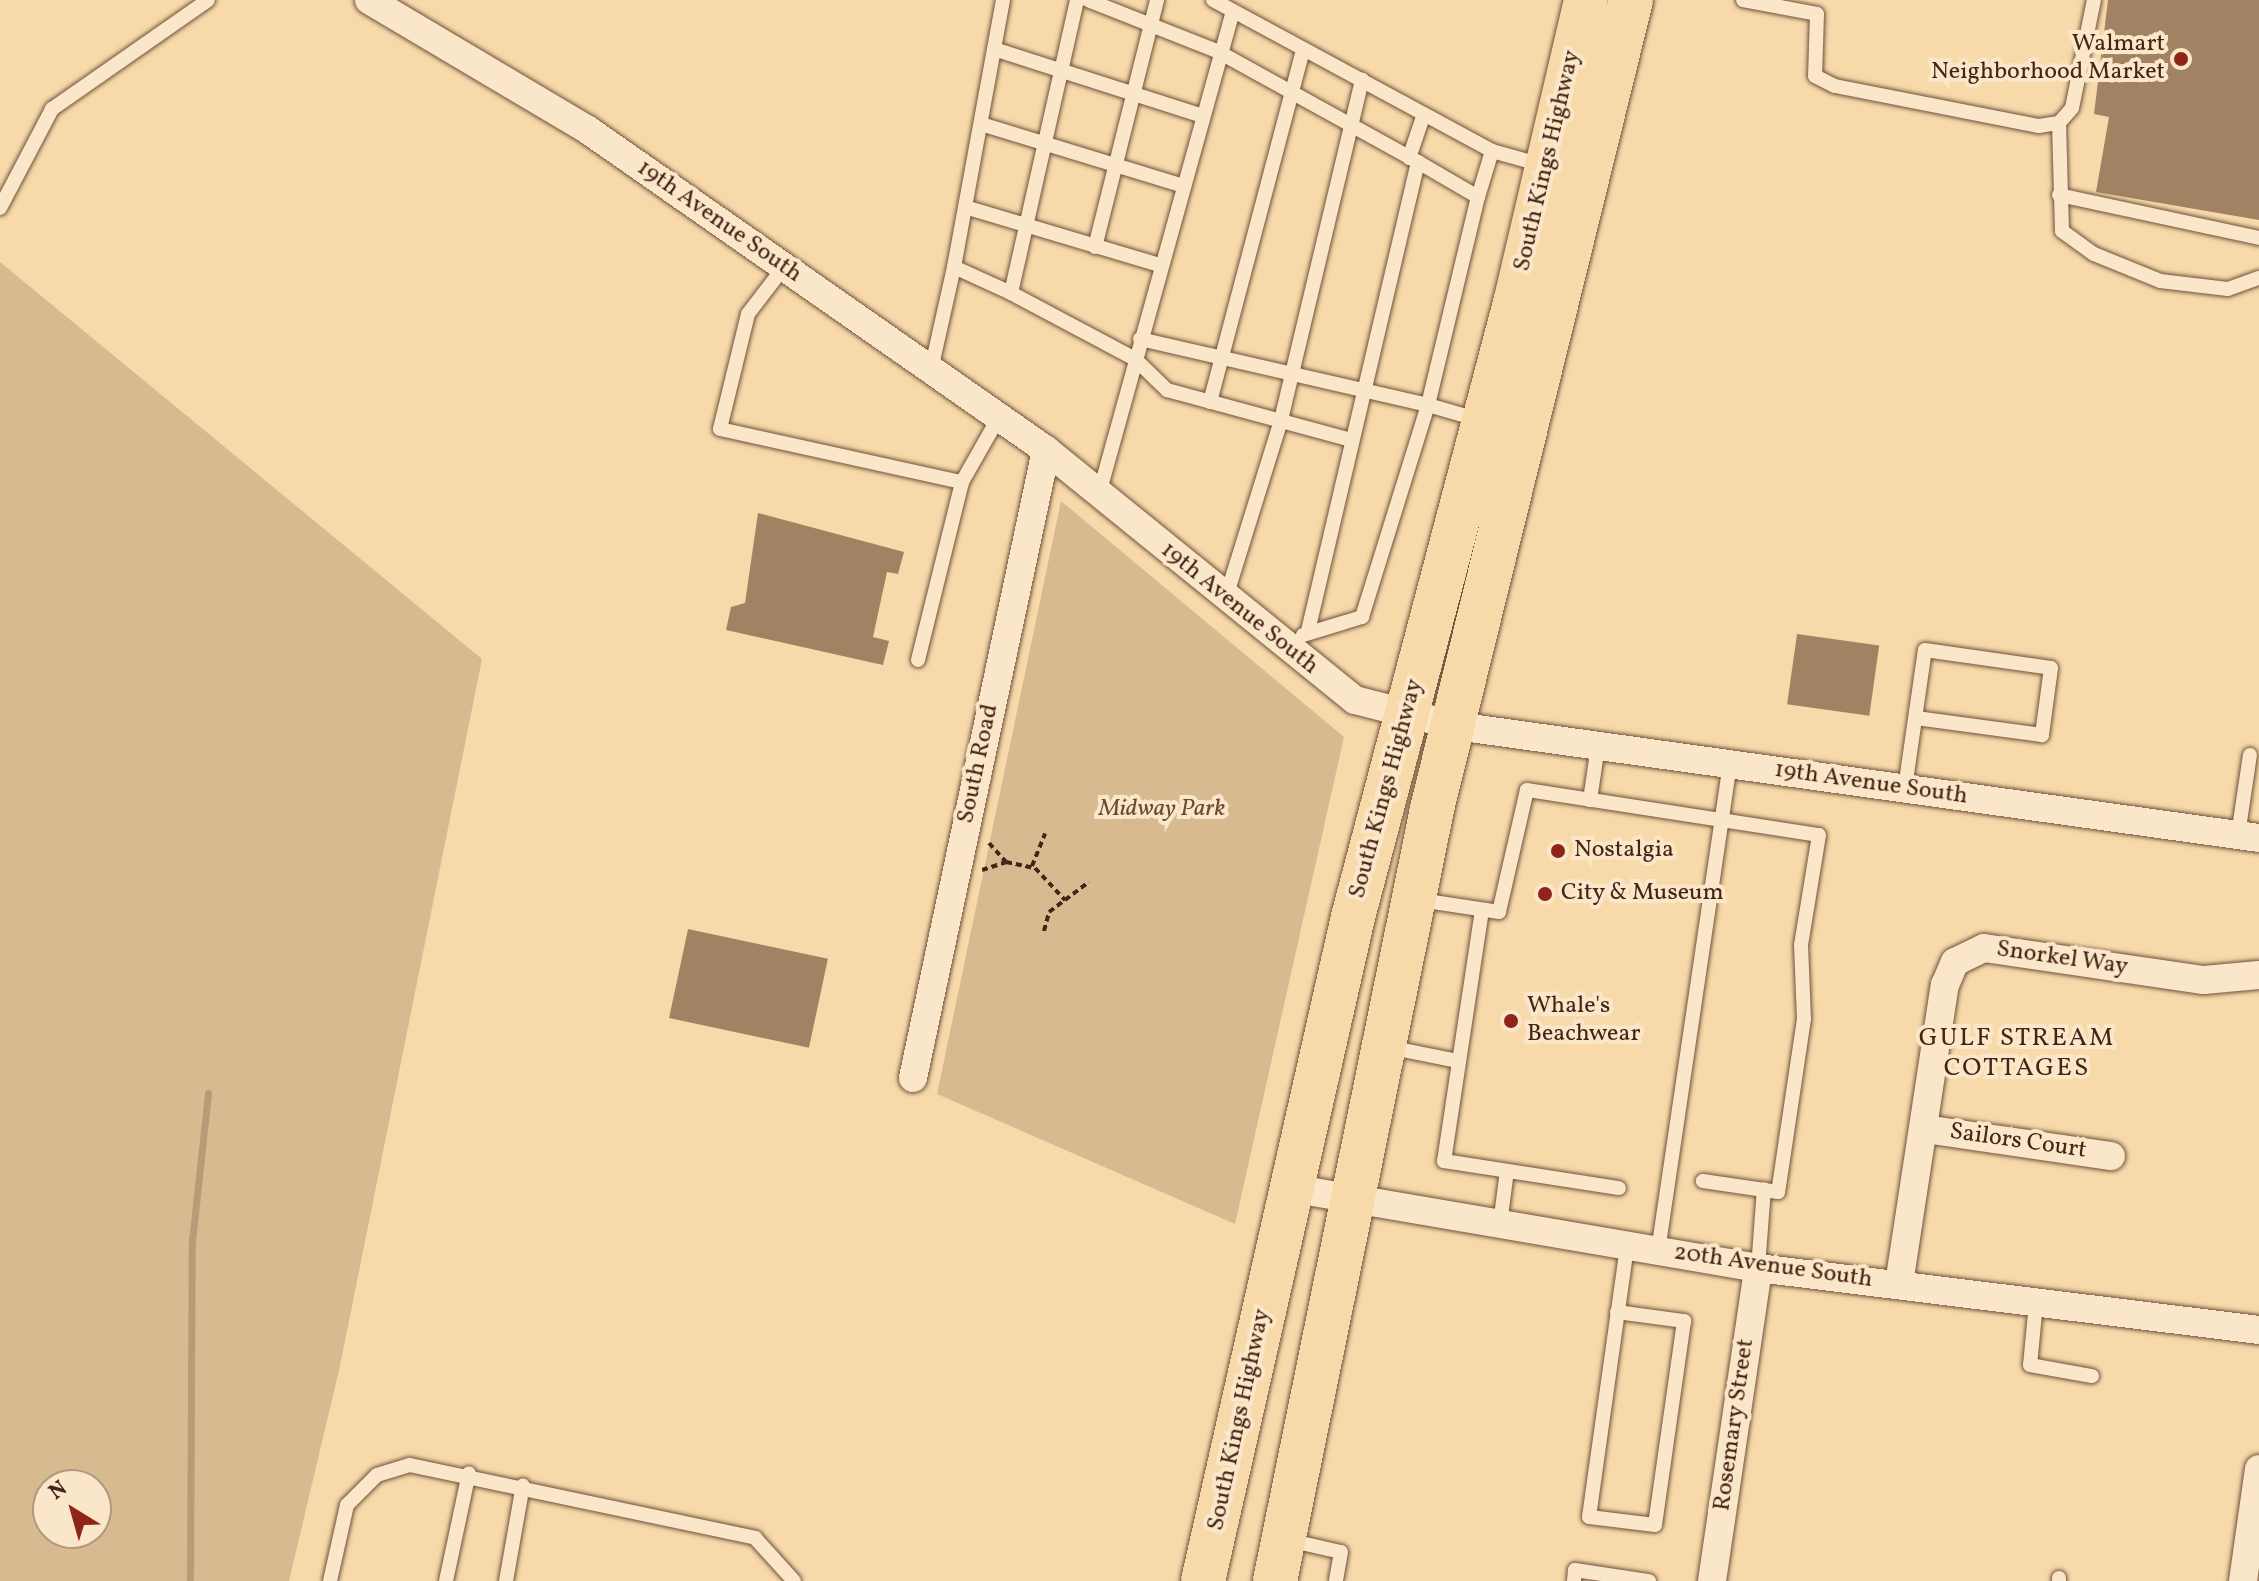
<!DOCTYPE html>
<html>
<head>
<meta charset="utf-8">
<style>
	body { margin:0 }
	#map { position:relative; width:2259px; height:1581px; overflow:hidden; background:#f7d9aa; font-family:Vollkorn,serif }
	div>[style] { position:absolute }
	[style*='--x'] { left:calc(var(--x)*1px); top:calc(var(--y)*1px); width:calc(var(--w)*1px); rotate:calc(var(--a)*1deg) }
	.green>* { inset:0; background:#d8ba91 }
	.stream>* { height:7px; margin:-3.5px; padding:0 3.5px; transform-origin:3.5px; border-radius:3.5px; background:#ba9b78 }
	.building>* { inset:0; background:#a18263; transform-origin:0 0 }
	.path>* { height:4px; margin-top:-2px; transform-origin:0; background:repeating-linear-gradient(90deg,#432416 0 6px,transparent 0 10px) }
	.roads { filter:drop-shadow(0 0 2px #70513b) drop-shadow(0 0 2px #70513b) }
	.service>* { height:14px; margin:-7px; padding:0 7px; transform-origin:7px; border-radius:7px; background:#fae6c8 }
	.minor>* { height:28px; margin:-14px; padding:0 14px; transform-origin:14px; border-radius:14px; background:#fae6c8 }
	.primary>* { height:44px; margin:-22px; padding:0 22px; transform-origin:22px; border-radius:22px; background:#f7d9aa }
	.dots>* { width:22px; height:22px; translate:-50% -50%; box-sizing:border-box; border:4px solid #fae6c8; border-radius:50% }
	span { translate:-50% -50%; white-space:nowrap; text-align:center; line-height:1.15; -webkit-text-stroke:8px #fae6c8; paint-order:stroke }
	.poi-label { font-size:24px; color:#432416 }
	.right { translate:-100% -50%; text-align:right }
	.left { translate:0 -50%; text-align:left }
	.street-label { font-size:24px; color:#432416 }
	.park-label { font-size:24px; color:#684a35; font-style:italic }
	.neighbourhood-label { font-size:26px; color:#432416; letter-spacing:2px }
	.north { position:absolute; left:32px; top:1469px; width:80px; height:80px; box-sizing:border-box; background:#fae6c8; border:2px solid #b19881; border-radius:50%; rotate:323deg; font-size:22px; font-weight:700; line-height:32px; text-align:center; color:#432416 }
	.north::after { content:''; display:block; margin:auto; width:28px; height:36px; background:#8f2418; clip-path:polygon(50% 0,100% 100%,50% 72%,0 100%) }
</style>
</head>
<body>
<div id="map">
	<div class="green">
		<div style="clip-path:polygon(evenodd,0 262px,482px 659px,340px 1366px,289px 1581px,0 1581px,0 262px,48px 1485px,96px 1485px,96px 1533px,48px 1533px,48px 1485px)"></div>
		<div style="clip-path:polygon(1061px 501px,1344px 737px,1235px 1224px,937px 1094px)"></div>
	</div>
	<div class="stream">
		<div style="--x:190;--y:1581;--w:340;--a:-89.7"></div>
		<div style="--x:192;--y:1241;--w:149;--a:-83.8"></div>
	</div>
	<div class="building">
		<div style="clip-path:polygon(2108px 0,2259px 0,2259px 220px,2096px 192px,2109px 117px,2094px 114px)"></div>
		<div style="clip-path:polygon(758px 513px,904px 552px,898px 574px,887px 572px,873px 637px,889px 641px,883px 665px,726px 630px,731px 607px,745px 603px)"></div>
		<div style="left:1797px;top:634px;width:83px;height:71px;rotate:8deg"></div>
		<div style="left:688px;top:929px;width:143px;height:91px;rotate:12deg"></div>
	</div>
	<div class="path">
		<div style="--x:989;--y:843;--w:25;--a:48"></div>
		<div style="--x:1006;--y:862;--w:30;--a:12"></div>
		<div style="--x:1035;--y:868;--w:44;--a:46.8"></div>
		<div style="--x:1065;--y:900;--w:30;--a:-37"></div>
		<div style="--x:1032;--y:866;--w:35;--a:-68"></div>
		<div style="--x:982;--y:870;--w:25;--a:-18"></div>
		<div style="--x:1044;--y:931;--w:20;--a:-75"></div>
		<div style="--x:1049;--y:912;--w:20;--a:-37"></div>
	</div>
	<div class="roads">
		<div class="service">
			<div style="--x:1003;--y:0;--w:271;--a:100.4"></div>
			<div style="--x:954;--y:267;--w:63;--a:24.5"></div>
			<div style="--x:1011;--y:293;--w:300;--a:-77.3"></div>
			<div style="--x:1088;--y:0;--w:139;--a:21.6"></div>
			<div style="--x:1217;--y:51;--w:230;--a:28.9"></div>
			<div style="--x:1418;--y:162;--w:481;--a:103.2"></div>
			<div style="--x:1213;--y:0;--w:317;--a:28.4"></div>
			<div style="--x:1492;--y:151;--w:48;--a:106.9"></div>
			<div style="--x:1743;--y:0;--w:75;--a:10.7"></div>
			<div style="--x:1817;--y:14;--w:62;--a:91.8"></div>
			<div style="--x:1815;--y:76;--w:22;--a:27"></div>
			<div style="--x:1835;--y:86;--w:208;--a:11.1"></div>
			<div style="--x:2039;--y:126;--w:20;--a:-9"></div>
			<div style="--x:2059;--y:123;--w:20;--a:-49"></div>
			<div style="--x:2072;--y:108;--w:110;--a:-78.5"></div>
			<div style="--x:994;--y:49;--w:216;--a:17.8"></div>
			<div style="--x:2059;--y:123;--w:108;--a:88.4"></div>
			<div style="--x:2062;--y:231;--w:39;--a:36"></div>
			<div style="--x:2094;--y:254;--w:71;--a:22.2"></div>
			<div style="--x:2160;--y:281;--w:68;--a:6.7"></div>
			<div style="--x:2228;--y:289;--w:33;--a:-20"></div>
			<div style="--x:981;--y:124;--w:209;--a:17"></div>
			<div style="--x:1492;--y:151;--w:52;--a:15.6"></div>
			<div style="--x:1409;--y:158;--w:46;--a:-71.2"></div>
			<div style="--x:2059;--y:195;--w:205;--a:12.1"></div>
			<div style="--x:965;--y:207;--w:203;--a:16.6"></div>
			<div style="--x:0;--y:208;--w:112;--a:-62.3"></div>
			<div style="--x:52;--y:109;--w:190;--a:-34.9"></div>
			<div style="--x:1095;--y:247;--w:255;--a:-75.9"></div>
			<div style="--x:784;--y:267;--w:59;--a:127.5"></div>
			<div style="--x:748;--y:314;--w:118;--a:103.7"></div>
			<div style="--x:720;--y:429;--w:248;--a:12.4"></div>
			<div style="--x:1011;--y:293;--w:140;--a:28"></div>
			<div style="--x:1135;--y:359;--w:45;--a:44.1"></div>
			<div style="--x:1167;--y:390;--w:191;--a:15.2"></div>
			<div style="--x:1140;--y:339;--w:295;--a:12.9"></div>
			<div style="--x:1428;--y:405;--w:214;--a:-76.5"></div>
			<div style="--x:1478;--y:197;--w:69;--a:-149.7"></div>
			<div style="--x:931;--y:370;--w:106;--a:-77.4"></div>
			<div style="--x:1210;--y:402;--w:365;--a:-75.2"></div>
			<div style="--x:1099;--y:494;--w:501;--a:-74.49"></div>
			<div style="--x:1226;--y:597;--w:185;--a:-72.7"></div>
			<div style="--x:1281;--y:420;--w:350;--a:-76.6"></div>
			<div style="--x:1303;--y:635;--w:62;--a:-17"></div>
			<div style="--x:1362;--y:617;--w:222;--a:-72.7"></div>
			<div style="--x:1428;--y:405;--w:54;--a:16.1"></div>
			<div style="--x:918;--y:660;--w:183;--a:-76.1"></div>
			<div style="--x:962;--y:482;--w:75;--a:-60.4"></div>
			<div style="--x:1905;--y:788;--w:139;--a:-81.8"></div>
			<div style="--x:1925;--y:650;--w:127;--a:8.1"></div>
			<div style="--x:2051;--y:668;--w:68;--a:97.7"></div>
			<div style="--x:2042;--y:735;--w:127;--a:-172.3"></div>
			<div style="--x:1590;--y:800;--w:55;--a:-81.6"></div>
			<div style="--x:2238;--y:835;--w:81;--a:-81.5"></div>
			<div style="--x:1420;--y:900;--w:80;--a:8.6"></div>
			<div style="--x:1499;--y:912;--w:125;--a:-77.1"></div>
			<div style="--x:1527;--y:790;--w:295;--a:8.8"></div>
			<div style="--x:1819;--y:835;--w:111;--a:99.3"></div>
			<div style="--x:1801;--y:945;--w:74;--a:87.7"></div>
			<div style="--x:1804;--y:1019;--w:175;--a:98.5"></div>
			<div style="--x:1778;--y:1192;--w:76;--a:-171.7"></div>
			<div style="--x:1482;--y:910;--w:254;--a:98.6"></div>
			<div style="--x:1444;--y:1161;--w:177;--a:8.8"></div>
			<div style="--x:1388;--y:1047;--w:71;--a:11.3"></div>
			<div style="--x:1500;--y:1224;--w:53;--a:-82.5"></div>
			<div style="--x:1658;--y:1251;--w:492;--a:-81.6"></div>
			<div style="--x:1758;--y:1268;--w:79;--a:-85.7"></div>
			<div style="--x:2036;--y:1303;--w:62;--a:95.5"></div>
			<div style="--x:2030;--y:1365;--w:63;--a:10.1"></div>
			<div style="--x:1617;--y:1312;--w:68;--a:7.7"></div>
			<div style="--x:1684;--y:1321;--w:206;--a:98.1"></div>
			<div style="--x:1655;--y:1525;--w:66;--a:-173.1"></div>
			<div style="--x:1589;--y:1517;--w:274;--a:-82"></div>
			<div style="--x:1288;--y:1540;--w:54;--a:12.8"></div>
			<div style="--x:1341;--y:1552;--w:29;--a:100"></div>
			<div style="--x:330;--y:1581;--w:78;--a:-77.4"></div>
			<div style="--x:347;--y:1505;--w:42;--a:-45"></div>
			<div style="--x:377;--y:1475;--w:34;--a:-17"></div>
			<div style="--x:410;--y:1465;--w:353;--a:11.9"></div>
			<div style="--x:755;--y:1538;--w:58;--a:47.8"></div>
			<div style="--x:446;--y:1581;--w:110;--a:-78"></div>
			<div style="--x:506;--y:1581;--w:97;--a:-80"></div>
			<div style="--x:1574;--y:1581;--w:11;--a:-85"></div>
			<div style="--x:1575;--y:1570;--w:75;--a:8.5"></div>
			<div style="--x:2059;--y:1581;--w:3;--a:-90"></div>
		</div>
		<div class="minor">
			<div style="--x:369;--y:0;--w:255;--a:30.7"></div>
			<div style="--x:588;--y:130;--w:559;--a:34.94"></div>
			<div style="--x:1046;--y:450;--w:397;--a:39"></div>
			<div style="--x:1355;--y:700;--w:104;--a:14.4"></div>
			<div style="--x:1456;--y:726;--w:811;--a:7.94"></div>
			<div style="--x:913;--y:1078;--w:642;--a:-78.04"></div>
			<div style="--x:1925;--y:1129;--w:188;--a:8.3"></div>
			<div style="--x:1290;--y:1188;--w:475;--a:9.7"></div>
			<div style="--x:1758;--y:1268;--w:505;--a:7.05"></div>
			<div style="--x:1899;--y:1284;--w:303;--a:-81.3"></div>
			<div style="--x:1945;--y:985;--w:25;--a:-67"></div>
			<div style="--x:1955;--y:962;--w:32;--a:-26"></div>
			<div style="--x:1984;--y:948;--w:222;--a:8.3"></div>
			<div style="--x:2204;--y:980;--w:55;--a:-5.2"></div>
			<div style="--x:1712;--y:1581;--w:316;--a:-81.6"></div>
			<div style="--x:2243;--y:1581;--w:113;--a:-81.9"></div>
		</div>
		<div class="primary">
			<div style="--x:1203;--y:1581;--w:681;--a:-77.27"></div>
			<div style="--x:1353;--y:917;--w:639;--a:-75.22"></div>
			<div style="--x:1516;--y:299;--w:307;--a:-76.8"></div>
			<div style="--x:1275;--y:1581;--w:788;--a:-78.5"></div>
			<div style="--x:1432;--y:809;--w:833;--a:-76.18"></div>
		</div>
	</div>
	<div class="dots">
		<div style="left:2181px;top:59px;background:#8f2418"></div>
		<div style="left:1558px;top:851px;background:#8f2418"></div>
		<div style="left:1545px;top:894px;background:#8f2418"></div>
		<div style="left:1511px;top:1021px;background:#8f2418"></div>
	</div>
	<div class="poi-label">
		<span class="right" style="left:2165px;top:59px">Walmart<br>Neighborhood Market</span>
		<span class="left" style="left:1574px;top:851px">Nostalgia</span>
		<span class="left" style="left:1561px;top:894px">City &amp; Museum</span>
		<span class="left" style="left:1527px;top:1021px">Whale's<br>Beachwear</span>
	</div>
	<div class="street-label">
		<span style="left:1548px;top:161px;rotate:-77deg">South Kings Highway</span>
		<span style="left:719px;top:222px;rotate:35deg">19th Avenue South</span>
		<span style="left:1239px;top:609px;rotate:39deg">19th Avenue South</span>
		<span style="left:979px;top:764px;rotate:-78deg">South Road</span>
		<span style="left:1871px;top:784px;rotate:8deg">19th Avenue South</span>
		<span style="left:1387px;top:789px;rotate:-75deg">South Kings Highway</span>
		<span style="left:2062px;top:959px;rotate:8deg">Snorkel Way</span>
		<span style="left:2018px;top:1142px;rotate:8deg">Sailors Court</span>
		<span style="left:1773px;top:1267px;rotate:8deg">20th Avenue South</span>
		<span style="left:1240px;top:1420px;rotate:-78deg">South Kings Highway</span>
		<span style="left:1735px;top:1425px;rotate:-82deg">Rosemary Street</span>
	</div>
	<div class="park-label">
		<span style="left:1162px;top:810px">Midway Park</span>
	</div>
	<div class="neighbourhood-label">
		<span style="left:2017px;top:1054px">GULF STREAM<br>COTTAGES</span>
	</div>
	<div class="north">N</div>
</div>
</body>
</html>
